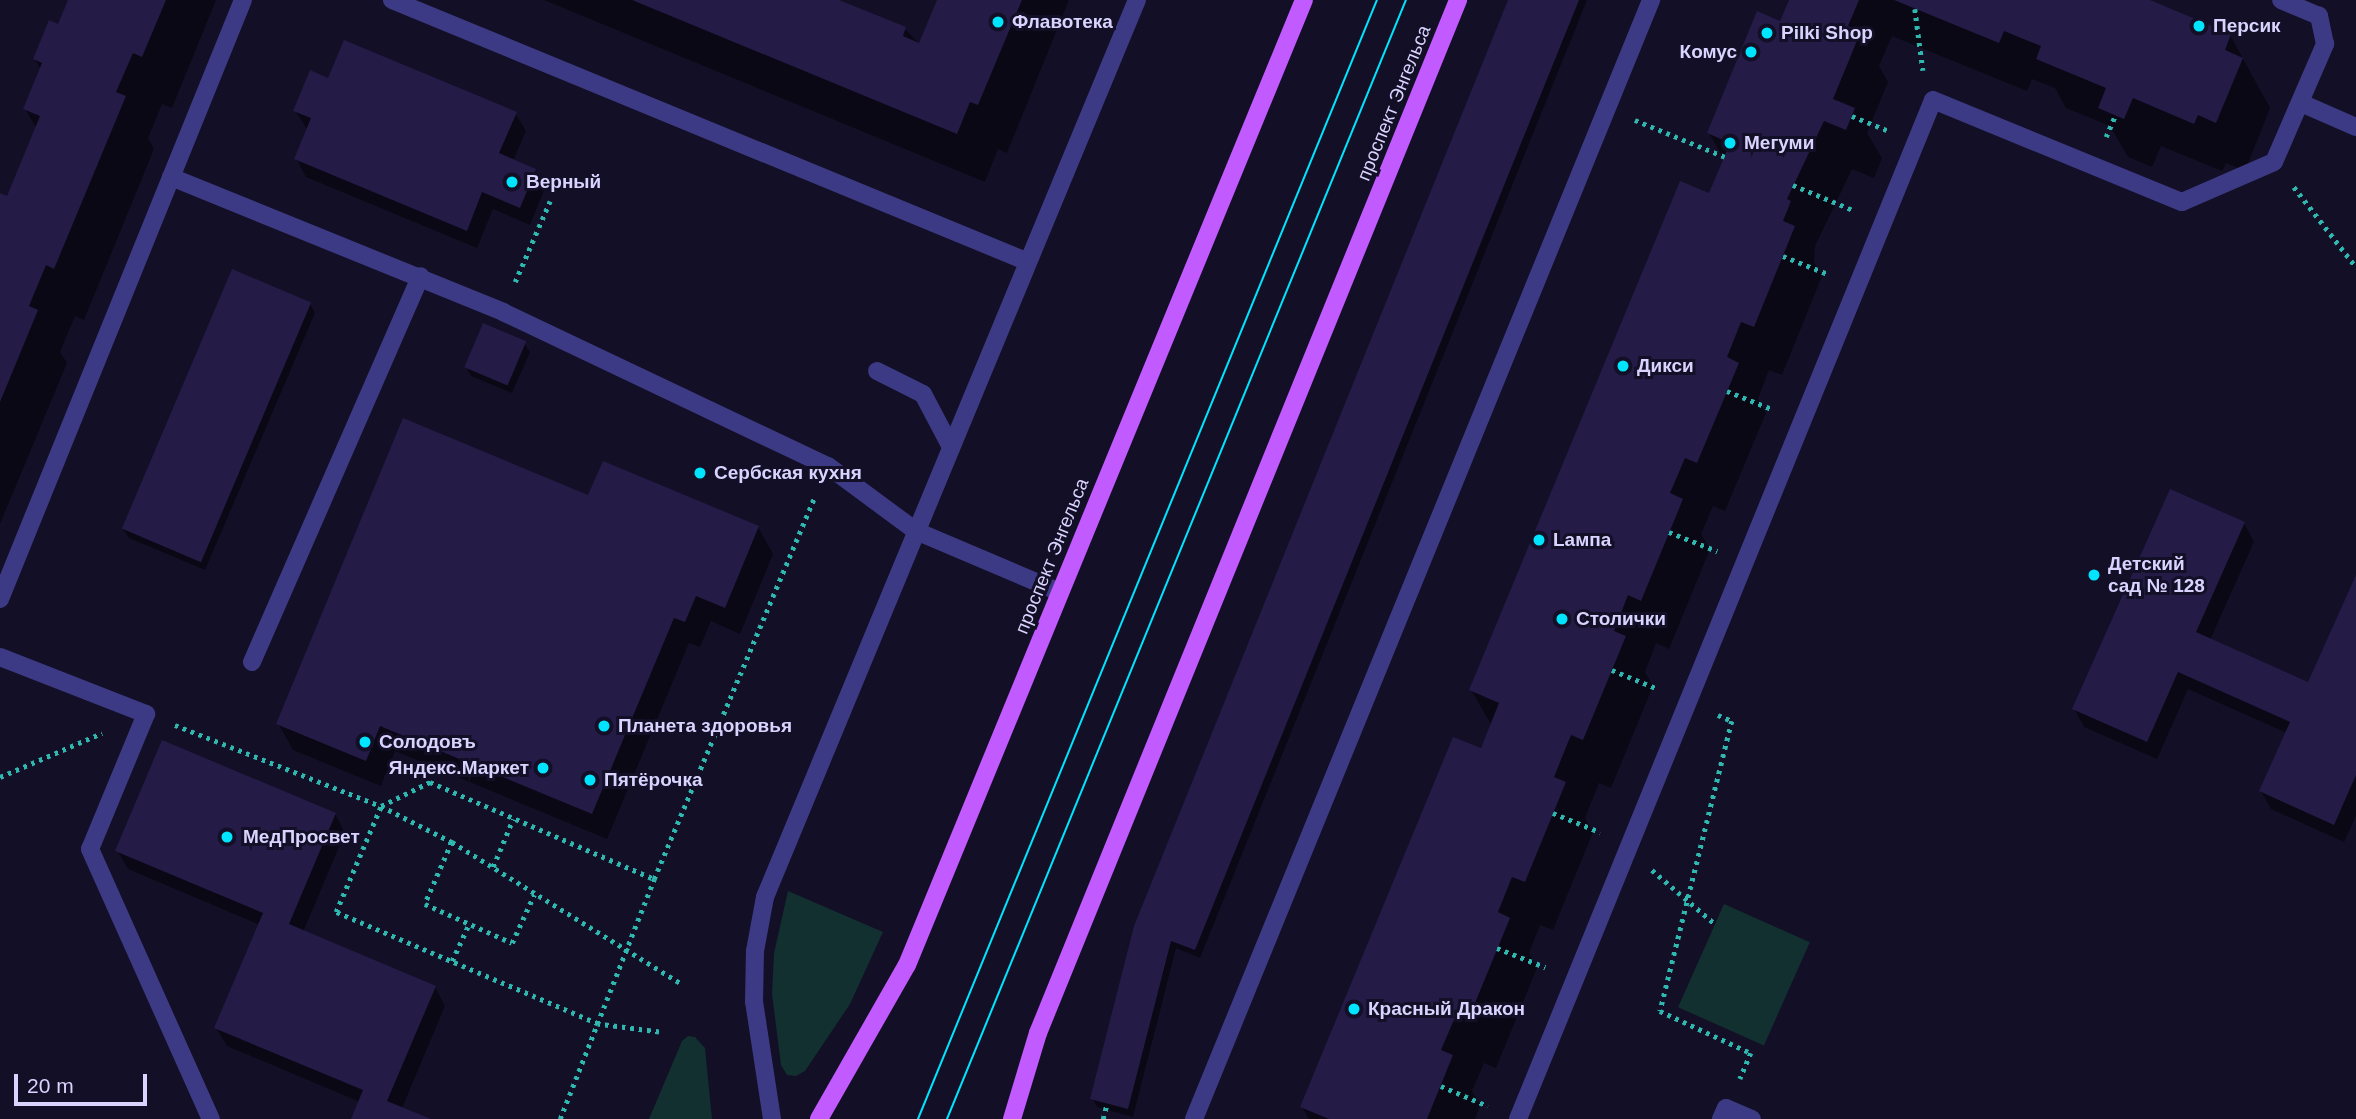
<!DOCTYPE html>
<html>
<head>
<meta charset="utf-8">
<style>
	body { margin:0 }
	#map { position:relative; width:2356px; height:1119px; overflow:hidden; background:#130f26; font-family:Helvetica,sans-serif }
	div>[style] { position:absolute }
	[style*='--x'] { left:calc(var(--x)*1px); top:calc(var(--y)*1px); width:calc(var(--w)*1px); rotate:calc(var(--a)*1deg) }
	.green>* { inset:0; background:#12302f; transform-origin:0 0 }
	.shadow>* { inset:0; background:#0007 }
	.building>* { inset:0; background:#241b47; transform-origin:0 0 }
	.path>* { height:4.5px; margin-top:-2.25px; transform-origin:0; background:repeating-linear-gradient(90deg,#2fb8b0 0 3.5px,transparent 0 8.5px) }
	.service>* { height:18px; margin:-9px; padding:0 9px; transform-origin:9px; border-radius:9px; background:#3d3a85 }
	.minor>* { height:18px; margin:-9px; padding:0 9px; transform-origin:9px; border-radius:9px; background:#3d3a85 }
	.primary>* { height:18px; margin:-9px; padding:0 9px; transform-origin:9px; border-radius:9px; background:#c25bff }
	.tram>* { height:2px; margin:-1px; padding:0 1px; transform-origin:1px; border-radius:1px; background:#00e5ff }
	.dots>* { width:19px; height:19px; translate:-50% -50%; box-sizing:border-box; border:4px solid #130f26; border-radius:50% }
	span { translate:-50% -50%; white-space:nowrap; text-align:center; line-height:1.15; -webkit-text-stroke:6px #130f26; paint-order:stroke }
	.poi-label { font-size:19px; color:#d9d4ff; font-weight:700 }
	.left { translate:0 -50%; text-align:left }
	.right { translate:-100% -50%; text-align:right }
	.street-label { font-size:19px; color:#d9d4ff }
	.scale { position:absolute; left:14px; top:1074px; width:133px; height:32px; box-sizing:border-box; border:4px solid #d9d4ff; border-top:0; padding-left:9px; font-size:21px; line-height:24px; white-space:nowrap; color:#d9d4ff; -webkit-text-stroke:5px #130f26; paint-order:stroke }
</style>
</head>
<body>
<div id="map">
	<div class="green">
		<div style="clip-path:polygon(788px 891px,883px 932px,850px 1004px,805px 1071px,796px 1076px,787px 1075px,781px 1065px,772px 994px,774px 953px)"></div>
		<div style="left:1724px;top:904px;width:94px;height:113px;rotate:24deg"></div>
		<div style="clip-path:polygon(688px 1036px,695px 1037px,705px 1048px,712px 1119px,649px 1119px,682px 1041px)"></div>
	</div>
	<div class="shadow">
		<div style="clip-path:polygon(70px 0,216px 0,172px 108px,162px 104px,148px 138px,154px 149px,84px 320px,75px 316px,60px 352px,67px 363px,0 524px,0 195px,8px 198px,37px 129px,25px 109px,41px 70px,35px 59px,59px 26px)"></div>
		<div style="clip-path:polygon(544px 0,834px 0,905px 29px,920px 45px,938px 0,1069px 0,1007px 153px,998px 149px,985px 182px)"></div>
		<div style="clip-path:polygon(1510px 0,1587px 0,1200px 958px,1176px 948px,1133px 1117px,1097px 1107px,1092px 1098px)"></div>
		<div style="clip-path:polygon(1791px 0,2146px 0,2230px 35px,2270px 108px,2245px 171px,2226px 163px,2222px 171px,2161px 146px,2152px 167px,2128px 157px,2110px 126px,2066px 108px,2055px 88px,2032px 79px,2027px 91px,1892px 36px,1879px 66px,1888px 82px,1867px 133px,1882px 158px,1874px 178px,1852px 169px,1815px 246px,1814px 262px,1822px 276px,1782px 375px,1769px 370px,1758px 399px,1766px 413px,1725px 511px,1713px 506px,1701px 534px,1710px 549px,1669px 649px,1656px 643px,1645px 672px,1653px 686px,1611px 788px,1599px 783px,1585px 818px,1593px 832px,1553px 930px,1540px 925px,1529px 953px,1537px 968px,1496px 1068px,1484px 1063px,1472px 1091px,1480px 1105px,1475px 1119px,1309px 1119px,1302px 1107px,1492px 726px,1471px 690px,1725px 161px,1709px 133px,1781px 23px)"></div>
		<div style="clip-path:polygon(329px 80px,515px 113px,526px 131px,513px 161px,535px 170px,545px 188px,530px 225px,493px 209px,477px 248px,306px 177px,296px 158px,308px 130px,295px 111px)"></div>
		<div style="clip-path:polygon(310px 304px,315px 313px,205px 570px,129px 538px,123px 529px)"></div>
		<div style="clip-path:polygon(524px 343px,530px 352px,512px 393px,471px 376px,466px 367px)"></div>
		<div style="clip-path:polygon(589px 497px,758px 527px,773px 554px,740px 634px,711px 621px,700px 647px,689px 643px,607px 839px,395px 751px,381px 786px,293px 750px,278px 723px)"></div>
		<div style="clip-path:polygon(2244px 523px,2254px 542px,2210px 640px,2309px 684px,2356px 579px,2356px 816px,2344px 842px,2271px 809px,2261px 791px,2287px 733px,2188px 689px,2157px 759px,2084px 727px,2074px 708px)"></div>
		<div style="clip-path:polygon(335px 814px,345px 833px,303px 932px,435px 987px,445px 1006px,402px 1108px,426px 1119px,353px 1119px,360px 1102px,227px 1046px,216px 1028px,260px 925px,128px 869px,117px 850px)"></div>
	</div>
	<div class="building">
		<div style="clip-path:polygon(68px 0,166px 0,142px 57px,133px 53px,116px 92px,126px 96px,54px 269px,46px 265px,29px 306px,38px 310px,0 402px,0 193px,7px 196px,40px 116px,23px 109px,42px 63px,33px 59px,49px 20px,58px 24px)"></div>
		<div style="clip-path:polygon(632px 0,839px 0,906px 27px,903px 36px,919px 43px,937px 0,1022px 0,978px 105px,970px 102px,957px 134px)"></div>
		<div style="clip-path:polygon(1508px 0,1579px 0,1195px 950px,1171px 941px,1128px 1109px,1090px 1099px,1134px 926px)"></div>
		<div style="clip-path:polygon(1789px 0,1859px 0,1848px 26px,1861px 31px,1833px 99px,1855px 108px,1846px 130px,1824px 121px,1787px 199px,1791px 201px,1783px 221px,1795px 226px,1754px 327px,1741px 322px,1727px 357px,1739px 363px,1697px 463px,1685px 458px,1670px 493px,1683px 499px,1641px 601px,1628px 595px,1614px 631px,1626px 636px,1583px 740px,1571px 735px,1554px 777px,1566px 782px,1525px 882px,1512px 877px,1498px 912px,1510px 918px,1468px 1020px,1456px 1015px,1441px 1050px,1453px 1055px,1427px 1119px,1329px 1119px,1300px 1107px,1453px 737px,1481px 748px,1499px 703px,1469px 690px,1680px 181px,1709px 193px,1730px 143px,1707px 133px,1757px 11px,1780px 21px)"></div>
		<div style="clip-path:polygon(1894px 0,2150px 0,2231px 34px,2225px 50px,2243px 58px,2216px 123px,2198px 115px,2194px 124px,2133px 98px,2124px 119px,2098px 108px,2106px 88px,2036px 59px,2041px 46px,2004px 31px,1999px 43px)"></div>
		<div style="clip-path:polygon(344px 40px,517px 112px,499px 153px,536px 169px,520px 208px,482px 192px,467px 231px,294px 159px,311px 118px,293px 111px,310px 70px,328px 78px)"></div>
		<div style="left:232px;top:269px;width:86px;height:282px;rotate:23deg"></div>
		<div style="left:483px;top:323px;width:47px;height:48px;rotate:23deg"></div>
		<div style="clip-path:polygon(403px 418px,588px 495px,603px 461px,759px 526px,725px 608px,696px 596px,685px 622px,674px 618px,592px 814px,380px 726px,366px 761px,276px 724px)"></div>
		<div style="clip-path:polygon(2170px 489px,2245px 522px,2196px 632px,2308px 682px,2356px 575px,2356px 775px,2334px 825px,2259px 791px,2290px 722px,2178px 672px,2147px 742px,2072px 709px)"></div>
		<div style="clip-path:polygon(162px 740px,336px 813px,289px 924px,436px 986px,387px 1101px,431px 1119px,351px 1119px,363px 1090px,214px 1028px,263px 913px,115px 851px)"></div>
	</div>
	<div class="path">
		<div style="--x:1915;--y:9;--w:62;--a:82.5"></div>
		<div style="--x:1852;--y:116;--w:38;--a:22"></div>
		<div style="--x:1635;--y:120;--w:97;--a:22.3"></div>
		<div style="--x:2106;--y:137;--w:23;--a:-67"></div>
		<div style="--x:1793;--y:185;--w:65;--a:22.6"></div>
		<div style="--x:2294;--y:187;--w:101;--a:52.2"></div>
		<div style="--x:1783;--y:256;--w:48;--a:21.8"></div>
		<div style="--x:515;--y:282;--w:88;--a:-66.6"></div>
		<div style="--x:1727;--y:391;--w:48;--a:21.8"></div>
		<div style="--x:1669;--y:532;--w:52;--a:21.6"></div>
		<div style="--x:1612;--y:670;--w:50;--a:22.4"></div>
		<div style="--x:1718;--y:715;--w:15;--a:23"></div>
		<div style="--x:1732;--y:721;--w:299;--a:103.9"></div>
		<div style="--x:1660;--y:1011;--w:100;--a:24.8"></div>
		<div style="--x:1751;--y:1053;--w:28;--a:113"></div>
		<div style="--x:175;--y:725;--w:221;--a:21.5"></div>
		<div style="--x:381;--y:806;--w:55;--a:-26.1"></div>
		<div style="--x:430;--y:782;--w:244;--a:23.4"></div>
		<div style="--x:0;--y:777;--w:111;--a:-23.3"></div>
		<div style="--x:1553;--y:813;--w:51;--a:22"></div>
		<div style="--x:452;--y:842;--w:68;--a:113.5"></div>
		<div style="--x:425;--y:904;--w:95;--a:24.1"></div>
		<div style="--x:512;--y:943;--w:53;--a:-65.4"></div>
		<div style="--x:493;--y:867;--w:52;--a:-67.4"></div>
		<div style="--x:1652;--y:870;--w:83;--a:40.6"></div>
		<div style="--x:1497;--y:948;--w:52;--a:21.6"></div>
		<div style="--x:452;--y:961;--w:41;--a:-65.3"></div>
		<div style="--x:659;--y:1032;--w:62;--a:-172.5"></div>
		<div style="--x:598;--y:1024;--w:285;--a:-156.9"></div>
		<div style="--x:336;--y:912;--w:115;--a:-67"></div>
		<div style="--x:381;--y:806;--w:80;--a:26.9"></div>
		<div style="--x:452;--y:842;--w:270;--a:31.7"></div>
		<div style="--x:1441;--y:1086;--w:51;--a:23.1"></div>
		<div style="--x:560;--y:1119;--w:258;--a:-68.6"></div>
		<div style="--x:654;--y:879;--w:415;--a:-67.2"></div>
		<div style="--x:1103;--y:1119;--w:16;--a:-76"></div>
	</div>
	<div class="service">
		<div style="--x:392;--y:0;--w:686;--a:22.38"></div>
		<div style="--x:2301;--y:103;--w:60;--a:23.6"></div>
		<div style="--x:171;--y:177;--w:358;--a:22.1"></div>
		<div style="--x:503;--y:312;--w:360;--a:25.4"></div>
		<div style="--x:828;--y:466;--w:109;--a:36.5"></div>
		<div style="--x:916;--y:531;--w:156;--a:23"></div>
		<div style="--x:877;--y:371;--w:51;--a:26.6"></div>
		<div style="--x:923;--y:394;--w:60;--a:62.2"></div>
		<div style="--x:0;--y:599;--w:646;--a:-67.92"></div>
		<div style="--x:0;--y:657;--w:157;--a:21.3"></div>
		<div style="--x:146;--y:714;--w:146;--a:112.5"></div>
		<div style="--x:90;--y:849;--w:296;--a:65.9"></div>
		<div style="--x:252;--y:662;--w:421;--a:-66.4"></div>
		<div style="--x:1194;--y:1119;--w:1209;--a:-67.78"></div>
		<div style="--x:1518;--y:1119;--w:1100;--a:-67.84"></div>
		<div style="--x:1933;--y:100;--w:269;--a:22.3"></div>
		<div style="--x:2182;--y:202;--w:100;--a:-23.5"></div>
		<div style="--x:2274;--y:162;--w:129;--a:-66.6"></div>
		<div style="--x:2325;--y:44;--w:29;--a:-102"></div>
		<div style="--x:2319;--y:16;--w:41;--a:-157.2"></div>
		<div style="--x:1721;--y:1119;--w:12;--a:-66"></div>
		<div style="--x:1726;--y:1108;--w:28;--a:23"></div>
	</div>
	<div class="minor">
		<div style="--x:772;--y:1119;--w:118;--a:-98.7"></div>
		<div style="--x:754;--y:1002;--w:51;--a:-88.9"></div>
		<div style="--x:755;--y:951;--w:55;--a:-79.5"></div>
		<div style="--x:765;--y:897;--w:971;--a:-67.48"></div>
	</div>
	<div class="primary">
		<div style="--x:819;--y:1119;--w:177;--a:-60.3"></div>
		<div style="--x:907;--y:965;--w:1043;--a:-67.64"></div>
		<div style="--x:1012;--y:1119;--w:90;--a:-73.2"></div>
		<div style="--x:1038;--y:1033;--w:1115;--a:-67.87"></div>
	</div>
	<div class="tram">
		<div style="--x:918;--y:1119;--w:1209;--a:-67.7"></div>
		<div style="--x:947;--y:1119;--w:1209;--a:-67.7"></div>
	</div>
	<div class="dots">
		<div style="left:998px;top:22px;background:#00e5ff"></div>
		<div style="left:2199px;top:26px;background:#00e5ff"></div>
		<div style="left:1767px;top:33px;background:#00e5ff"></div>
		<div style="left:1751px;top:52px;background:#00e5ff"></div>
		<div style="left:1730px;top:143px;background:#00e5ff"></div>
		<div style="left:512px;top:182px;background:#00e5ff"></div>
		<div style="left:1623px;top:366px;background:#00e5ff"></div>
		<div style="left:700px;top:473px;background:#00e5ff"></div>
		<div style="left:1539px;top:540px;background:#00e5ff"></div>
		<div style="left:2094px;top:575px;background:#00e5ff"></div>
		<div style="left:1562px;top:619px;background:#00e5ff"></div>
		<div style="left:604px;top:726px;background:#00e5ff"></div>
		<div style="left:365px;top:742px;background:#00e5ff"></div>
		<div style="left:543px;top:768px;background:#00e5ff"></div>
		<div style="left:590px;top:780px;background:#00e5ff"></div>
		<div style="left:227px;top:837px;background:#00e5ff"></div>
		<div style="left:1354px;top:1009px;background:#00e5ff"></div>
	</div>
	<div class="poi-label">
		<span class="left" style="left:1012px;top:22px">Флавотека</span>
		<span class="left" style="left:2213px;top:26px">Персик</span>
		<span class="left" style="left:1781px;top:33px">Pilki Shop</span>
		<span class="right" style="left:1737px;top:52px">Комус</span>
		<span class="left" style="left:1744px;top:143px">Мегуми</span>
		<span class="left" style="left:526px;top:182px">Верный</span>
		<span class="left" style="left:1637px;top:366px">Дикси</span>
		<span class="left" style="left:714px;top:473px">Сербская кухня</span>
		<span class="left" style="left:1553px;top:540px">Lампа</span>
		<span class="left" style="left:2108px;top:575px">Детский<br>сад № 128</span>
		<span class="left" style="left:1576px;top:619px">Столички</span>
		<span class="left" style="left:618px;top:726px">Планета здоровья</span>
		<span class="left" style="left:379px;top:742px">Солодовъ</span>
		<span class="right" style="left:529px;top:768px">Яндекс.Маркет</span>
		<span class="left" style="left:604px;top:780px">Пятёрочка</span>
		<span class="left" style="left:243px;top:837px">МедПросвет</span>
		<span class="left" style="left:1368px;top:1009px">Красный Дракон</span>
	</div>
	<div class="street-label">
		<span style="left:1394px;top:103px;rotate:-68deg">проспект Энгельса</span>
		<span style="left:1052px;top:556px;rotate:-68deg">проспект Энгельса</span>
	</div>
	<div class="scale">20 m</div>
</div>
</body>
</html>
